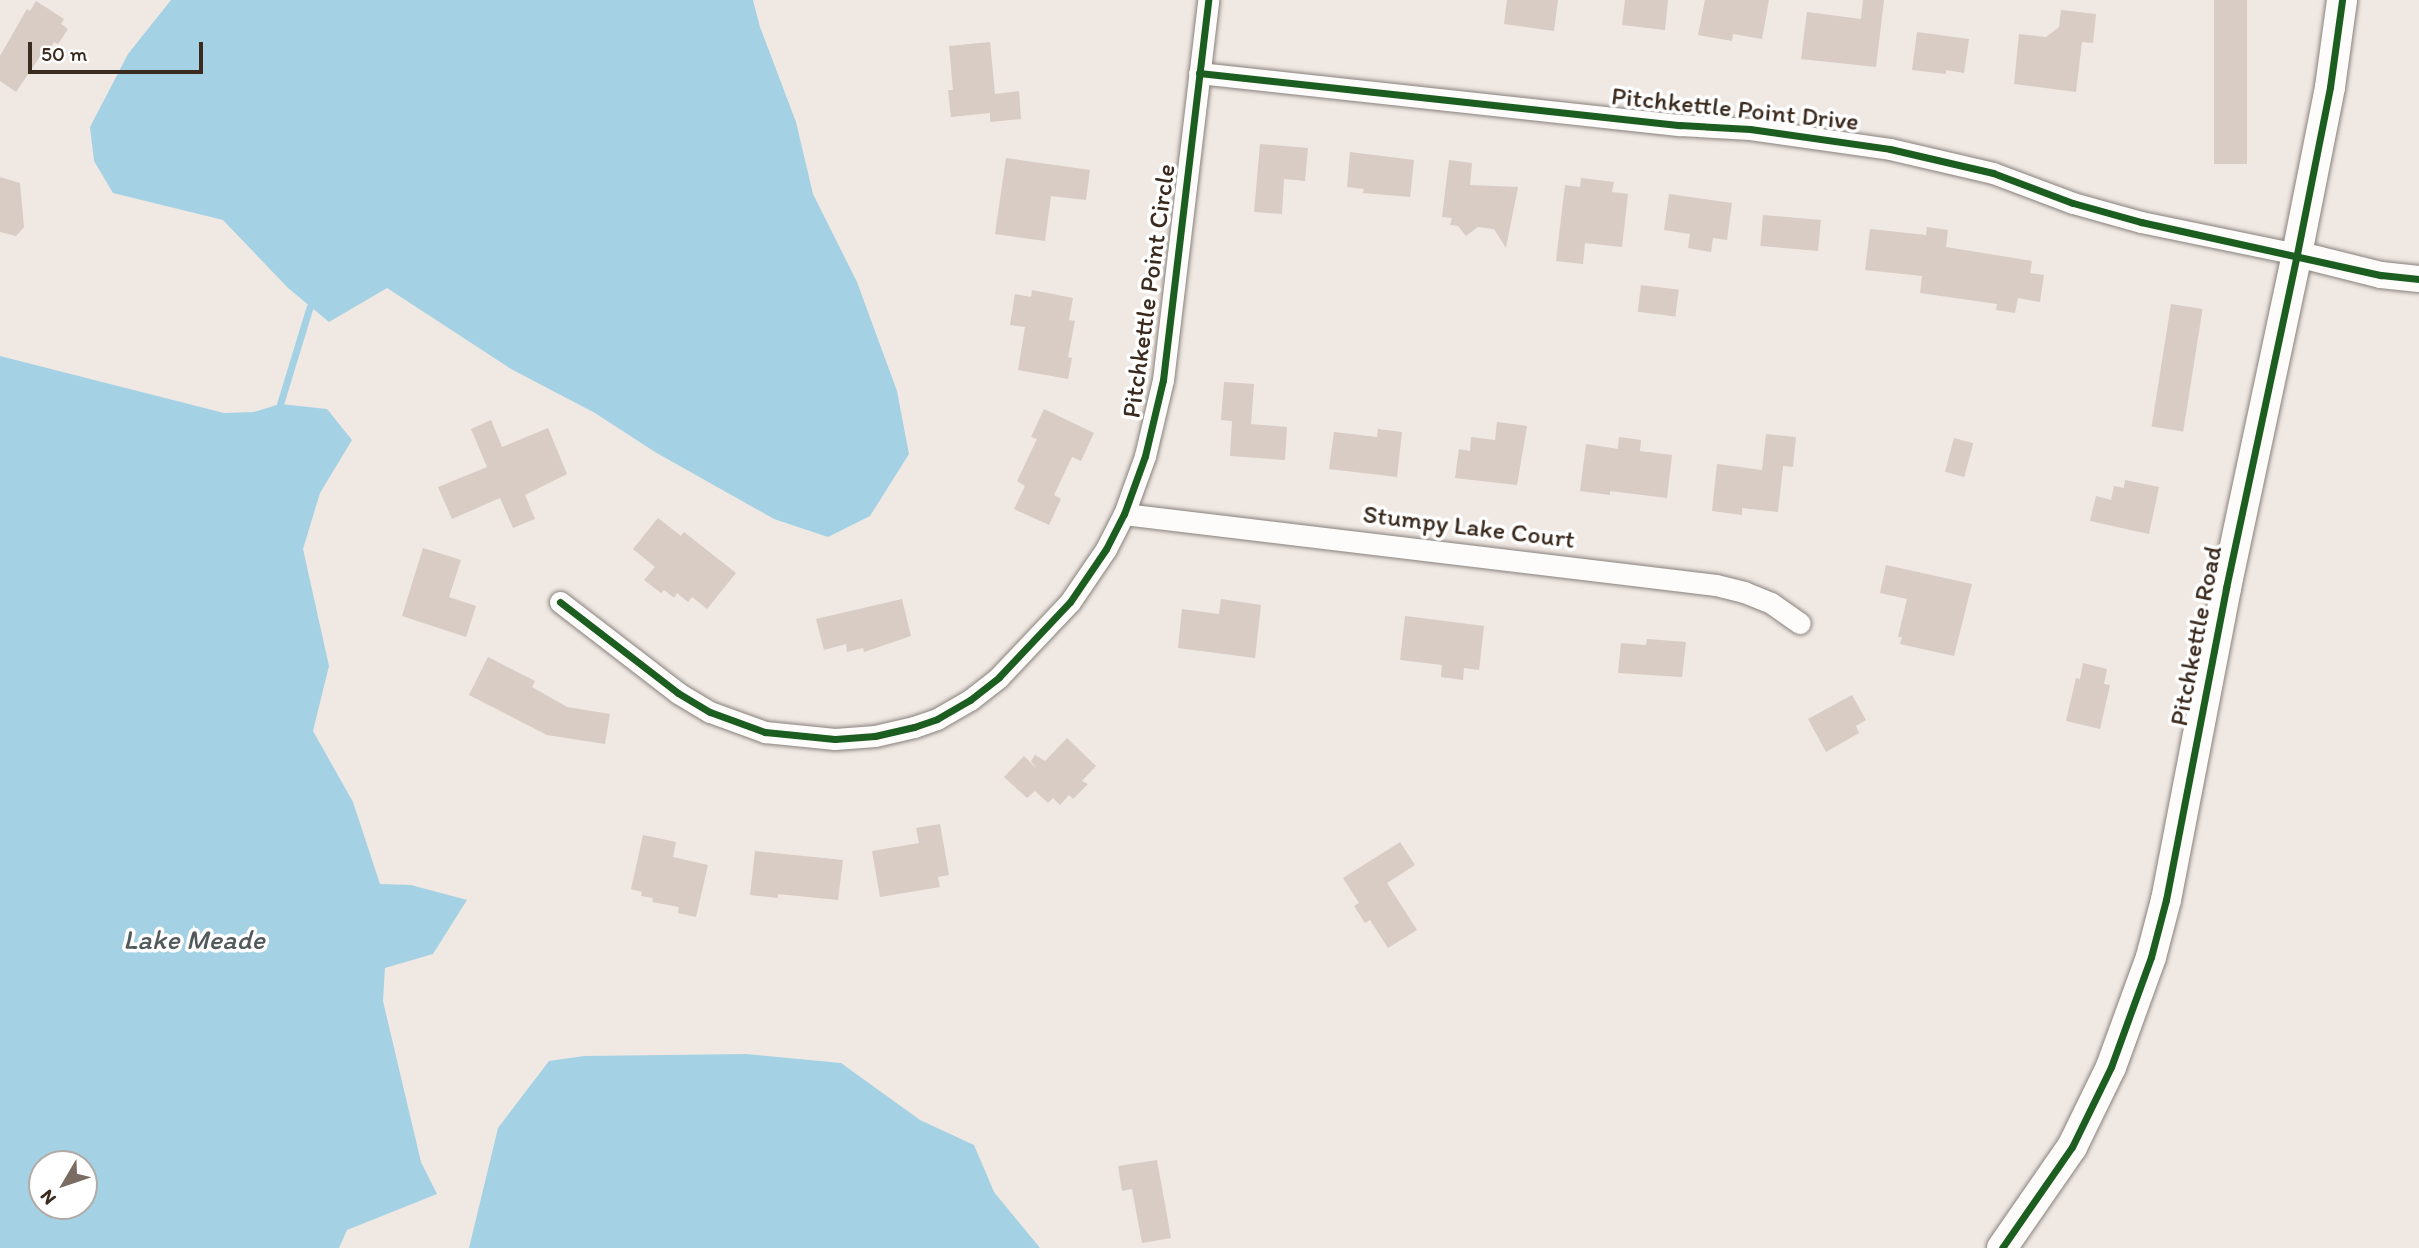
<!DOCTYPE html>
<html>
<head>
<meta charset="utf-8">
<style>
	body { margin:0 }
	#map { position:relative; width:2419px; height:1248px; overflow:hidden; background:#f0e8e3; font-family:Itim,sans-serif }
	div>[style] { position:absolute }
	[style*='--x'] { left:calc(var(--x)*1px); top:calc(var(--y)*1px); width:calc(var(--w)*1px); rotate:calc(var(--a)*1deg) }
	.water>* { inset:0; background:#a4d2e4 }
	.stream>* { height:7px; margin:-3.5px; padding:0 3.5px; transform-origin:3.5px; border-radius:3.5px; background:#a4d2e4 }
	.building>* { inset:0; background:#d8ccc4; transform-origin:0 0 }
	.roads { filter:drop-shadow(0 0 2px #88817c) drop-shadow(0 0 2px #88817c) }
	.minor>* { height:21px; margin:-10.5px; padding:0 10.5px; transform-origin:10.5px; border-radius:10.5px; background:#fdfcfb }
	.tertiary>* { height:26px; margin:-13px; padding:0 13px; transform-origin:13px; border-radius:13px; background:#fdfcfb }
	.secondary>* { height:30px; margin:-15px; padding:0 15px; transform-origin:15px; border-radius:15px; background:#fdfcfb }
	.cycleway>* { height:7px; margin:-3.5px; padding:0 3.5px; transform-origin:3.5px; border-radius:3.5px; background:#1b5e20 }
	span { translate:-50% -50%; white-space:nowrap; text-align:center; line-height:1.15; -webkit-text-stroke:7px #fff; paint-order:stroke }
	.street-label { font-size:26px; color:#3b2a1e }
	.water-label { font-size:28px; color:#51595a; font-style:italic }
	.north { position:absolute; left:28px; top:1150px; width:70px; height:70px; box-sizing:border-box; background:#fff; border:2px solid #b1aaa5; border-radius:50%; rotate:231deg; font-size:19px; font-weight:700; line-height:28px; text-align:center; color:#3b2a1e }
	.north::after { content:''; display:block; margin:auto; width:24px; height:32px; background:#7a6c63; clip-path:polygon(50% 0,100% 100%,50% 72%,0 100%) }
	.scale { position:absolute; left:28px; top:42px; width:175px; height:32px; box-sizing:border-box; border:4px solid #3b2a1e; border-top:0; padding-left:9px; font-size:21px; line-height:24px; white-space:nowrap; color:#3b2a1e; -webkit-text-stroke:5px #fff; paint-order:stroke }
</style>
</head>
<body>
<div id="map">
	<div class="water">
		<div style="clip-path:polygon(171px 0,753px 0,760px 27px,796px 122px,813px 194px,857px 282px,897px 391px,909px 454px,870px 516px,828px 537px,774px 519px,655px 452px,595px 413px,511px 369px,387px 288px,329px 322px,288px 288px,223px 220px,113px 193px,94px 161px,90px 127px,128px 54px)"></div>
		<div style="clip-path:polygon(evenodd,0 356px,224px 413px,254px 412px,280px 404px,327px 409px,352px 440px,320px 493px,303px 549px,329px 666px,313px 731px,353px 802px,380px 884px,411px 885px,467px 900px,433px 954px,385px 968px,383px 1001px,421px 1162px,437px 1194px,347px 1230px,339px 1248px,0 1248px,0 356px,42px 1164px,84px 1164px,84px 1206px,42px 1206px,42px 1164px)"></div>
		<div style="clip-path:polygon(746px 1054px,841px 1063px,920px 1120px,974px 1145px,994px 1192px,1040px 1248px,469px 1248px,498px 1128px,549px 1061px,584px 1056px)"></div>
	</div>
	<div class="stream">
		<div style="--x:280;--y:404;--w:102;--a:-73"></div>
	</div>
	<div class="building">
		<div style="clip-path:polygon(1507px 0,1558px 0,1554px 31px,1504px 24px)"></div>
		<div style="clip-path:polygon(1625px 0,1668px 0,1665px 30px,1622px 25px)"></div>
		<div style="clip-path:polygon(1705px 0,1769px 0,1762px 39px,1733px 34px,1732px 41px,1698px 35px)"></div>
		<div style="clip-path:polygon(1863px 0,1884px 0,1876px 67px,1801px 59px,1807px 12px,1861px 19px)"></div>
		<div style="left:2214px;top:0;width:33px;height:164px"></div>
		<div style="clip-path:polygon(36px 1px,64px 19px,61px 24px,68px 29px,58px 44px,54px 42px,44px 57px,41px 55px,16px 92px,0 81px,0 56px,27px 9px,30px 11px)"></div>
		<div style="clip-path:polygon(2061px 10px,2096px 14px,2093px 43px,2082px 42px,2076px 92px,2014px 84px,2019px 34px,2046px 37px,2059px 27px)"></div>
		<div style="clip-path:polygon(1917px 32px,1969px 39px,1964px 73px,1946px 70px,1946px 74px,1912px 70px)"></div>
		<div style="clip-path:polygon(990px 42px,995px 94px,1019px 91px,1021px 119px,990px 122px,990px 113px,951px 117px,948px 90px,953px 90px,949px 46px)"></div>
		<div style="clip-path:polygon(1260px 144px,1308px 148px,1305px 181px,1284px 179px,1282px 214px,1254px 212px)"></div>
		<div style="clip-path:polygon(1350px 152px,1414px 160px,1410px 197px,1363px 193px,1364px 189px,1347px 187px)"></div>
		<div style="clip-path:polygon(1006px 158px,1090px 170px,1086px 200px,1051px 196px,1045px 241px,995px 234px)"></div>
		<div style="clip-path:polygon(1449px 160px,1472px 163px,1470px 185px,1518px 187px,1506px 248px,1494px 229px,1478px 227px,1466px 236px,1458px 226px,1450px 225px,1452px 218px,1442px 217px)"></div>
		<div style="clip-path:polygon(0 177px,20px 183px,24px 227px,16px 236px,0 232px)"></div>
		<div style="clip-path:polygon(1581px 178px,1614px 182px,1612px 192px,1628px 194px,1622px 247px,1585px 243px,1583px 264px,1556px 261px,1565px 185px,1580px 187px)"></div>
		<div style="clip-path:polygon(1669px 194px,1732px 203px,1727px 240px,1713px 238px,1711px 252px,1688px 248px,1690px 234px,1664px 230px)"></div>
		<div style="left:1763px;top:215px;width:58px;height:31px;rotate:5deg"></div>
		<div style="clip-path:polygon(1927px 227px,1948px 230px,1946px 247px,2032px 261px,2030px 273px,2044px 275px,2040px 302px,2018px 298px,2015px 313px,1996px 310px,1997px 304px,1920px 293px,1922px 276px,1865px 270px,1870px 229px,1926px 235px)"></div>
		<div style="left:1641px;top:285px;width:38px;height:27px;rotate:7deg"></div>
		<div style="clip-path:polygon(1032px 290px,1073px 298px,1069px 320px,1075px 321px,1068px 357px,1072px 358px,1068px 379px,1018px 370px,1025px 327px,1010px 325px,1015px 294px,1031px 297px)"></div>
		<div style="left:2171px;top:304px;width:32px;height:124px;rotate:9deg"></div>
		<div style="clip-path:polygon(1224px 382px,1254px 384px,1251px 424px,1287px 427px,1285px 460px,1230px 456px,1232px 421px,1221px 420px)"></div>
		<div style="clip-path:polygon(1044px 409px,1094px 433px,1081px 461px,1072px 457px,1054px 495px,1061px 499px,1049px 525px,1014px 509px,1025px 486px,1017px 481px,1037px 439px,1031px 437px)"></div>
		<div style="clip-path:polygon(491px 420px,502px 447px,548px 428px,567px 474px,525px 495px,535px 519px,513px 528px,500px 498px,452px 519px,438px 487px,487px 467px,471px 429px)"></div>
		<div style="clip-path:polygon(1497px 422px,1527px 426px,1517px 485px,1455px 478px,1459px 449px,1470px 451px,1471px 437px,1495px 440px)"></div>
		<div style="clip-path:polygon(1378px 429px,1402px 432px,1397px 477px,1329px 469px,1334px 432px,1377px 437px)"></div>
		<div style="clip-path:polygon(1766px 434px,1796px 437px,1793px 467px,1783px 466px,1778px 512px,1742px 508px,1742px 515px,1712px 511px,1717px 464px,1762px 470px)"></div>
		<div style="clip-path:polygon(1619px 437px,1641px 440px,1640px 451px,1672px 455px,1667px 498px,1610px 491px,1610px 495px,1580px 491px,1586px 444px,1618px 449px)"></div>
		<div style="left:1954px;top:438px;width:20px;height:35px;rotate:15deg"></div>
		<div style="clip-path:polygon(2125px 480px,2159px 487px,2149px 534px,2090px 521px,2096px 496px,2111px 500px,2114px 486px,2124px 488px)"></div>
		<div style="clip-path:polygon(658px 518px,681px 536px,684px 532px,736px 573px,707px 609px,692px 597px,688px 602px,677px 593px,674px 598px,664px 590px,661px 593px,644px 580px,655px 567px,633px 549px)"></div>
		<div style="clip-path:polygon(423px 548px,461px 560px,449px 597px,476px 606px,466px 637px,402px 616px)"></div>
		<div style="clip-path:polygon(1886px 565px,1972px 584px,1954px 656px,1900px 644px,1902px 637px,1898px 637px,1907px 599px,1880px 593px)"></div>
		<div style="clip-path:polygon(902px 599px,911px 636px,864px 652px,863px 648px,847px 652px,846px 644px,824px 650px,816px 619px)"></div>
		<div style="clip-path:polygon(1221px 599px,1261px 605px,1255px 658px,1178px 648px,1182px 609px,1219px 614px)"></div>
		<div style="clip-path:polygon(1405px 616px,1484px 626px,1479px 670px,1464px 668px,1463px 680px,1441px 677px,1442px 665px,1400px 660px)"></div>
		<div style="clip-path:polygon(1647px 639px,1686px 642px,1682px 677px,1618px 673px,1621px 643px,1646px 645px)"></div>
		<div style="clip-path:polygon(488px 657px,535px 681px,532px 687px,567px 707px,610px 714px,605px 744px,547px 735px,469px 695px)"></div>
		<div style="clip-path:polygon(2083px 663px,2107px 669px,2104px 684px,2110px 685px,2100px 729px,2066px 721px,2076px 678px,2080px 679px)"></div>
		<div style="clip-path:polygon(1852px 695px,1866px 720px,1856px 726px,1859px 733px,1826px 752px,1808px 719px)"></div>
		<div style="clip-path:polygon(1067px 738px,1096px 766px,1082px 781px,1088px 784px,1073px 799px,1069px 795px,1060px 805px,1053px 798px,1048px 803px,1035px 791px,1027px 798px,1004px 777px,1024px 756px,1037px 769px,1031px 761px,1035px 755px,1045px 761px)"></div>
		<div style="clip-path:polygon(940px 824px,949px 875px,938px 877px,940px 887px,880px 897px,872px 851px,919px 843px,916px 828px)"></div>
		<div style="clip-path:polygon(643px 835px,676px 842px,673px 857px,708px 865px,696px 917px,678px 913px,679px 907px,652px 902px,653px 898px,641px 896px,642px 892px,631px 889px)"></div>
		<div style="clip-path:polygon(1400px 842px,1415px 865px,1387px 883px,1417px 930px,1388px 948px,1370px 920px,1365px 923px,1354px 906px,1359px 903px,1343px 878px)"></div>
		<div style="clip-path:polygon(755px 851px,843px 860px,838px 900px,778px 894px,778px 898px,750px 895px)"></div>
		<div style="clip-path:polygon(1157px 1160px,1171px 1238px,1142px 1243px,1132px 1189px,1122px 1191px,1118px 1166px)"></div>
	</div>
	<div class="roads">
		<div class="minor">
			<div style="--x:1199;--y:73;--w:484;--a:6.2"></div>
			<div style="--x:1680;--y:125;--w:70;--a:3.3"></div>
			<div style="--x:1750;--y:129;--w:141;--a:8.1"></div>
			<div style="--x:1890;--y:149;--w:106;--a:13.1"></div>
			<div style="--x:1993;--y:173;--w:85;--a:20.6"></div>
			<div style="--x:2073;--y:203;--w:71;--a:15.6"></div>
			<div style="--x:2141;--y:222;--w:159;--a:11.6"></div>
			<div style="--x:1124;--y:514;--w:596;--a:6.84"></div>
			<div style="--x:1716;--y:585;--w:29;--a:14"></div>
			<div style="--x:1744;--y:592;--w:29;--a:22"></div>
			<div style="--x:1771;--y:603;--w:35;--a:35"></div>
			<div style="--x:560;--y:602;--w:149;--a:37.6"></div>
			<div style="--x:678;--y:693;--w:37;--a:31"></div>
			<div style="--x:710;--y:712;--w:59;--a:20"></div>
			<div style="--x:765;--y:732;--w:70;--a:5.7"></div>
			<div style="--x:835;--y:739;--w:40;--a:-4.3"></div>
			<div style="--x:875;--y:736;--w:40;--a:-13"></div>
			<div style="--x:914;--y:727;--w:24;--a:-19"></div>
			<div style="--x:937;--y:719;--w:38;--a:-30"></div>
			<div style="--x:970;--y:700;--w:37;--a:-38"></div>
			<div style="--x:999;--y:677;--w:103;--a:-46.6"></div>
			<div style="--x:1070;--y:602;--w:64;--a:-55.8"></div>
			<div style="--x:1106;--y:549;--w:39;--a:-63"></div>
			<div style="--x:1124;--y:514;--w:62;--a:-70.1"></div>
			<div style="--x:1145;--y:456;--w:78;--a:-76.7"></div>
			<div style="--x:1163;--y:380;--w:383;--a:-83.2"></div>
		</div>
		<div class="tertiary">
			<div style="--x:2297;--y:254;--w:87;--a:14"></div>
			<div style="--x:2381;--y:275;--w:38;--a:6"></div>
		</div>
		<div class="secondary">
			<div style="--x:2002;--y:1248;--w:123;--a:-55.3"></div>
			<div style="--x:2072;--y:1147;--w:89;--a:-64"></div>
			<div style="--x:2111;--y:1067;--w:117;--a:-70"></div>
			<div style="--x:2151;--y:957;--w:59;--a:-75.3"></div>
			<div style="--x:2166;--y:900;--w:318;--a:-79.1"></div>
			<div style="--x:2226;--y:588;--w:341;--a:-78"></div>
			<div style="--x:2297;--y:254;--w:170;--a:-78.8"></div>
			<div style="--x:2330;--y:87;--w:88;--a:-82.1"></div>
		</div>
	</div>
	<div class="cycleway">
		<div style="--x:1199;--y:73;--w:484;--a:6.2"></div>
		<div style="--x:1680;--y:125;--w:70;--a:3.3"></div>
		<div style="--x:1750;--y:129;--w:141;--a:8.1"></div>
		<div style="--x:1890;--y:149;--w:106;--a:13.1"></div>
		<div style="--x:1993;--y:173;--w:85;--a:20.6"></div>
		<div style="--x:2073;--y:203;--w:71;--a:15.6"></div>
		<div style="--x:2141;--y:222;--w:246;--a:12.5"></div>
		<div style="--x:2381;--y:275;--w:38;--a:6"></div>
		<div style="--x:560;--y:602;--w:149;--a:37.6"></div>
		<div style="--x:678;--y:693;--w:37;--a:31"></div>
		<div style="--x:710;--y:712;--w:59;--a:20"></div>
		<div style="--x:765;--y:732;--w:70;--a:5.7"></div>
		<div style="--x:835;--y:739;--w:40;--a:-4.3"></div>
		<div style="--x:875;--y:736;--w:40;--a:-13"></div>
		<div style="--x:914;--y:727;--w:24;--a:-19"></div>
		<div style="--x:937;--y:719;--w:38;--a:-30"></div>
		<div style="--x:970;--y:700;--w:37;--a:-38"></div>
		<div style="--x:999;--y:677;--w:103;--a:-46.6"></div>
		<div style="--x:1070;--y:602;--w:64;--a:-55.8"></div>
		<div style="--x:1106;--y:549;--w:39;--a:-63"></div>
		<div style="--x:1124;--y:514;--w:62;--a:-70.1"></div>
		<div style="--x:1145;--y:456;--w:78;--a:-76.7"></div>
		<div style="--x:1163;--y:380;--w:383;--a:-83.2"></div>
		<div style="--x:2002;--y:1248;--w:123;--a:-55.3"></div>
		<div style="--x:2072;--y:1147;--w:89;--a:-64"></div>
		<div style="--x:2111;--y:1067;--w:117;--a:-70"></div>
		<div style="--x:2151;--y:957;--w:59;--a:-75.3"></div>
		<div style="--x:2166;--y:900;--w:318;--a:-79.1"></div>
		<div style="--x:2226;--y:588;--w:341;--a:-78"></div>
		<div style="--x:2297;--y:254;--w:170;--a:-78.8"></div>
		<div style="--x:2330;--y:87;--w:88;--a:-82.1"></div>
	</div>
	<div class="street-label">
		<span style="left:1735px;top:109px;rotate:6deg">Pitchkettle Point Drive</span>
		<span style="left:1149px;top:291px;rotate:-82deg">Pitchkettle Point Circle</span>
		<span style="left:1469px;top:527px;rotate:7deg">Stumpy Lake Court</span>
		<span style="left:2196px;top:636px;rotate:-79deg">Pitchkettle Road</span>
	</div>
	<div class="water-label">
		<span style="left:194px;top:939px">Lake Meade</span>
	</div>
	<div class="north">N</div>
	<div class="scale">50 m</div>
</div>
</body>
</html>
